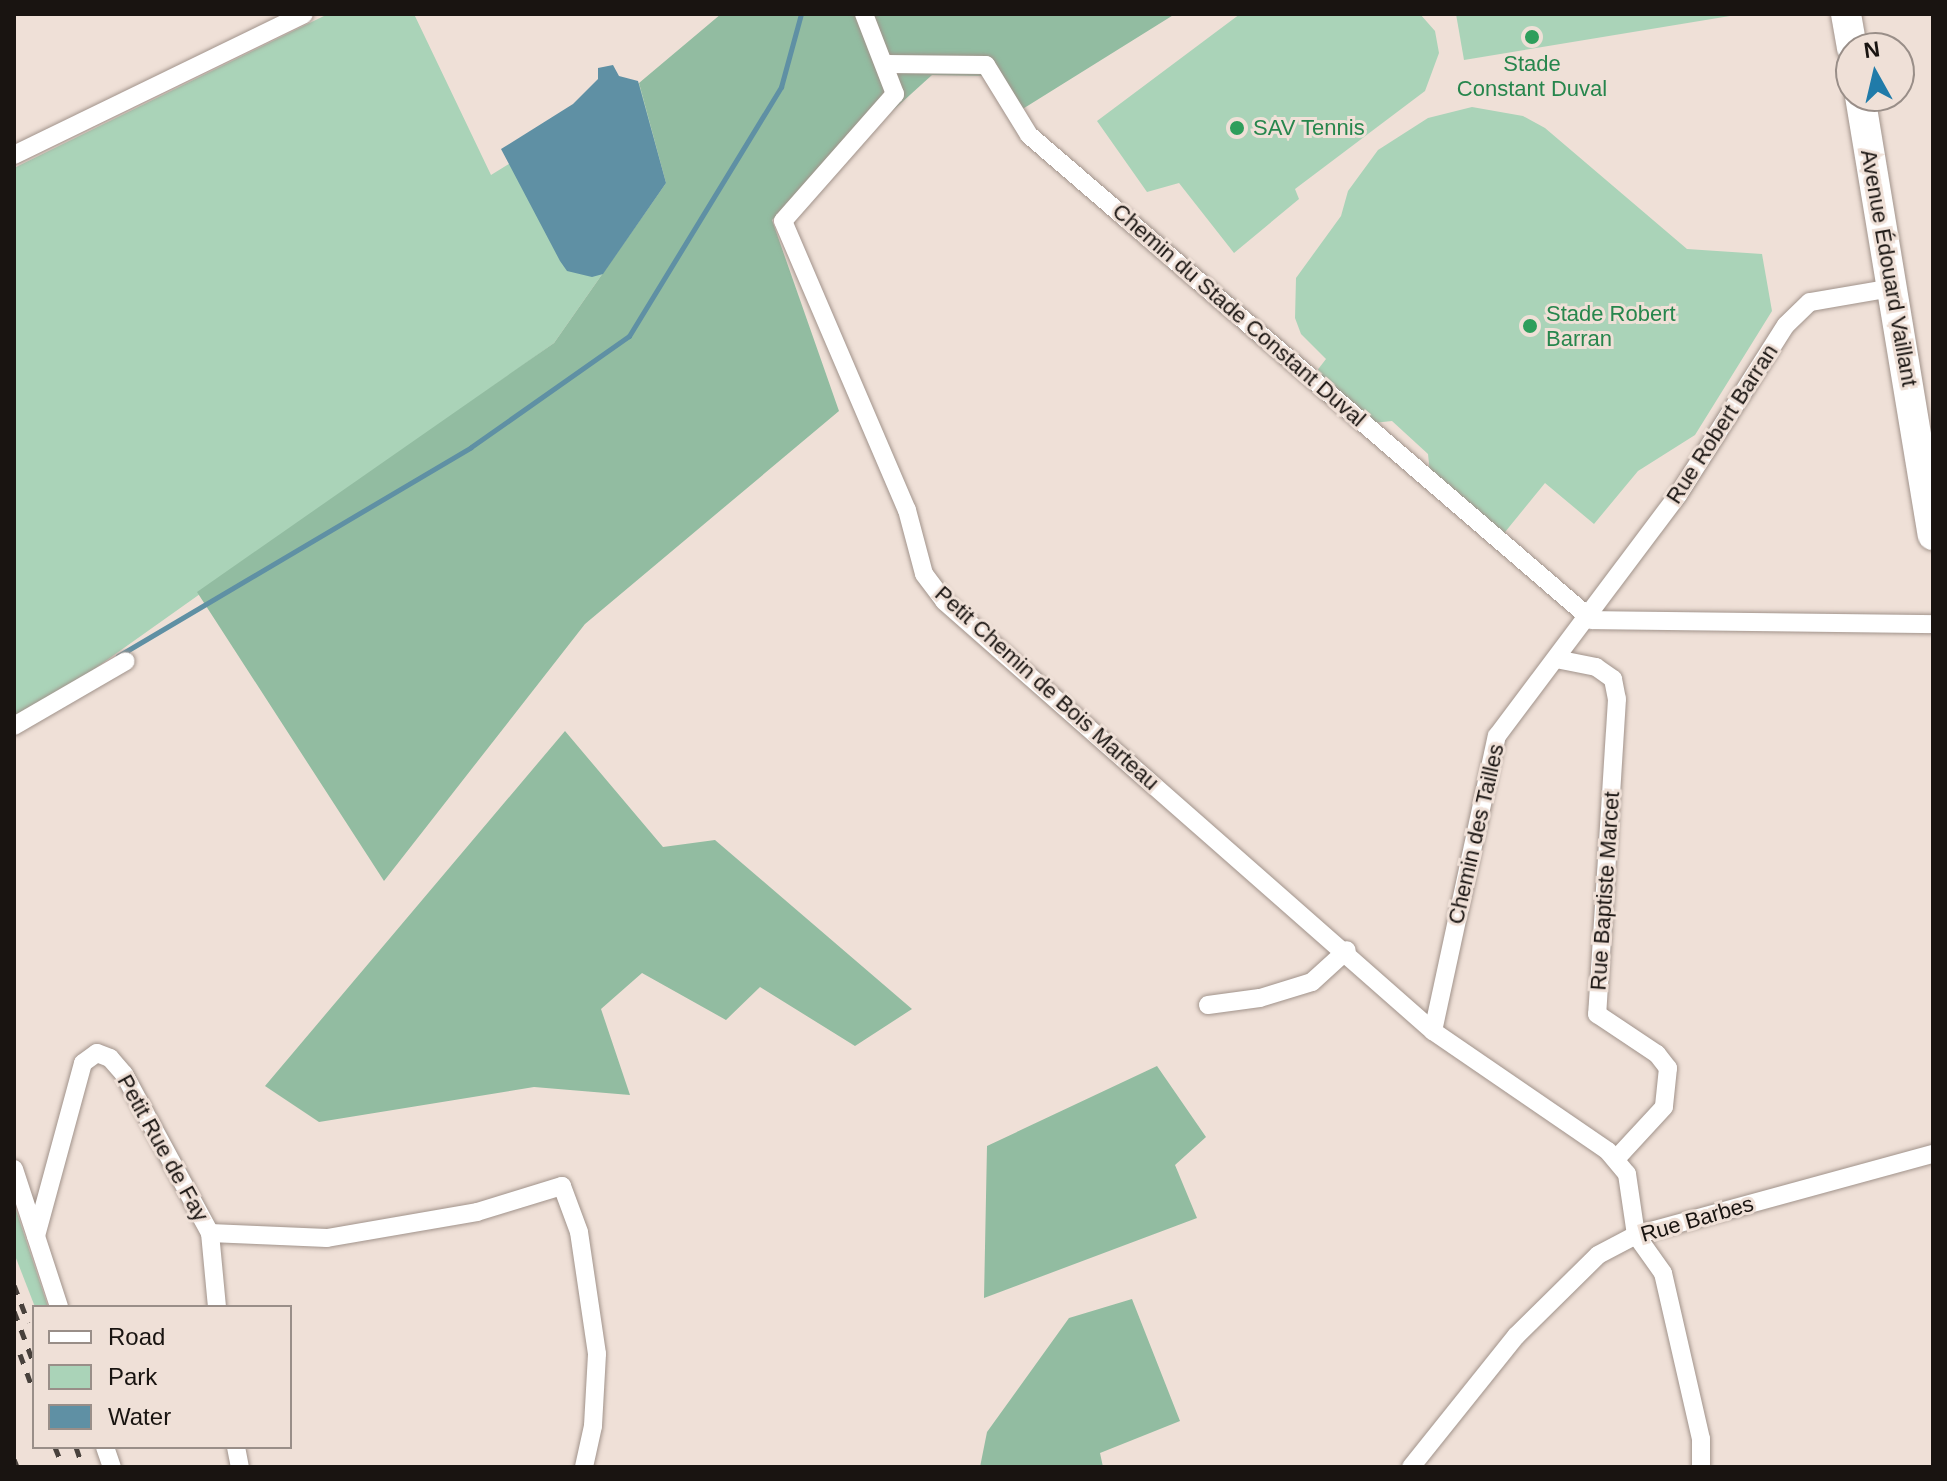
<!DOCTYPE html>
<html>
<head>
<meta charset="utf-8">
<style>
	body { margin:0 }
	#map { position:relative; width:1947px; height:1481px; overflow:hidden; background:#efe0d7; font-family:Arial,sans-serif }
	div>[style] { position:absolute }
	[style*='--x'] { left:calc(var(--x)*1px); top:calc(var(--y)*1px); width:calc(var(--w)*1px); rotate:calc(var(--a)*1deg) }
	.green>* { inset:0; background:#aad3b8 }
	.forest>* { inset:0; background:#92bca1 }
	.water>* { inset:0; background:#5f90a4 }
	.stream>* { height:5px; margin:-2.5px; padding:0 2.5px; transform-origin:2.5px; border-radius:2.5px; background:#5f90a4 }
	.roads { filter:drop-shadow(0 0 2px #a1938b) drop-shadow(0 0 2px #a1938b) }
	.minor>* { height:18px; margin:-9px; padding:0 9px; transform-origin:9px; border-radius:9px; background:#fff }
	.primary>* { height:30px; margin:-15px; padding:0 15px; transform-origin:15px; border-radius:15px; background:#fff }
	.rail>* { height:5px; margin-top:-2.5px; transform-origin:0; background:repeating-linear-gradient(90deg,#48413c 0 10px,transparent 0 20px) }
	.dots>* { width:22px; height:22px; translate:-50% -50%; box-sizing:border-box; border:4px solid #efe0d7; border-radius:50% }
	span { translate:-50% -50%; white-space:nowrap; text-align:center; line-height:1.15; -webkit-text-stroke:6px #efe0d7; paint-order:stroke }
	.leisure-label { font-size:22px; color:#27864d }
	.left { translate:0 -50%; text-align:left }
	.street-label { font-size:22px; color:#191411 }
	.frame { position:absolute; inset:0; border:16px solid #191411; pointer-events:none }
	.legend { position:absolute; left:32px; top:1305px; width:260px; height:144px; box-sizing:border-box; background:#efe0d7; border:2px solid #998e88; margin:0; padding:10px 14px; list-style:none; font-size:24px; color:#191411 }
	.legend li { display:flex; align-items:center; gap:16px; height:40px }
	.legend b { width:40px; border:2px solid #998e88 }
	.north { position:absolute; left:1835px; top:32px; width:80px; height:80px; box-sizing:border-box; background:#efe0d7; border:2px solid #998e88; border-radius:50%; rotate:352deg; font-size:22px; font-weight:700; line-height:32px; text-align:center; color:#191411 }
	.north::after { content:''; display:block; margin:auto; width:28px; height:36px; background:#207ba9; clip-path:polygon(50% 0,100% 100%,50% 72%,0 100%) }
</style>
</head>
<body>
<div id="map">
	<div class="green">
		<div style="clip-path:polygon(328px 14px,414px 14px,491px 175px,639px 83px,666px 183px,554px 343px,14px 726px,14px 168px)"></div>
		<div style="clip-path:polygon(1240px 14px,1420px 14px,1435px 31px,1439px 53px,1425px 91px,1295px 189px,1299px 199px,1234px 253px,1179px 183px,1147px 192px,1097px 121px)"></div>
		<div style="clip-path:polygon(1456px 14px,1742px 14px,1464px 60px)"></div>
		<div style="clip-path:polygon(1472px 107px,1523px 116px,1545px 128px,1687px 249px,1762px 254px,1772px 311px,1695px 435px,1638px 471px,1594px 524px,1545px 483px,1501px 537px,1430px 474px,1428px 454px,1392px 421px,1373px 423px,1316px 372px,1326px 359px,1301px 334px,1295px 318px,1296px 278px,1341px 216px,1348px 191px,1378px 150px,1428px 118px)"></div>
		<div style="clip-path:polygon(14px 1204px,48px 1307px,35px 1307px,14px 1253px)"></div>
	</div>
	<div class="forest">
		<div style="clip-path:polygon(721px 14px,1175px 14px,1021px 110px,985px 76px,932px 75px,772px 220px,839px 411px,585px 624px,384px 881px,197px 592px,554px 343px,666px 183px,639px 83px)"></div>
		<div style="clip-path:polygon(565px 731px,663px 847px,715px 840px,912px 1009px,855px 1046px,760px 987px,726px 1020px,642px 973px,601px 1009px,630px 1095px,534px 1087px,319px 1122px,265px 1086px)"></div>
		<div style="clip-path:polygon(1157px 1066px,1206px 1137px,1175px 1165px,1197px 1218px,984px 1298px,987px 1146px)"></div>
		<div style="clip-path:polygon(1132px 1299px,1180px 1421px,1100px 1453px,1103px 1467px,980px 1467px,987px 1432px,1069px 1318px)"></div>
	</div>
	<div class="water">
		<div style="clip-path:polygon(613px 65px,619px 76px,638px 81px,666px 183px,603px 274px,592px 277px,567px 271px,560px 261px,501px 149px,573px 104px,598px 79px,598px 68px)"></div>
	</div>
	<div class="stream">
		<div style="--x:118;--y:656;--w:410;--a:-30.6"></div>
		<div style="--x:471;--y:447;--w:193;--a:-35.1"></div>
		<div style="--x:629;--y:336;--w:292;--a:-58.6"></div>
		<div style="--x:781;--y:87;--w:76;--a:-74.7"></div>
	</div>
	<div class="roads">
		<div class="minor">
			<div style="--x:864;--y:14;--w:86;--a:68.8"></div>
			<div style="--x:895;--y:94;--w:169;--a:131.4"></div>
			<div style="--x:783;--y:221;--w:314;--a:66.8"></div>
			<div style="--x:907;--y:510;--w:66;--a:75.1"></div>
			<div style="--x:924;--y:574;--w:34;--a:53"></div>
			<div style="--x:944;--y:601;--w:651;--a:41.33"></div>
			<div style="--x:887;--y:64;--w:99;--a:0.6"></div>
			<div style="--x:986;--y:65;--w:82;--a:58.4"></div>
			<div style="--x:1029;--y:135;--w:743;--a:40.74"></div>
			<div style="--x:1592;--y:620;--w:341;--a:0.7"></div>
			<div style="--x:14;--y:155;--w:322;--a:-25.9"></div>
			<div style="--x:1556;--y:659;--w:41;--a:11.3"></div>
			<div style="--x:1596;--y:667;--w:21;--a:35"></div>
			<div style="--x:1613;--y:679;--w:20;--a:79"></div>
			<div style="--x:1617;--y:699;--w:316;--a:93.6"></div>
			<div style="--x:1597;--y:1014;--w:72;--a:33.7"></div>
			<div style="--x:1657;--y:1054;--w:18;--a:52"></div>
			<div style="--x:1668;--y:1068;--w:39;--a:96"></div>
			<div style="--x:1664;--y:1107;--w:71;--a:132.7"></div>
			<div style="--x:14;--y:726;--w:129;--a:-30.1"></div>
			<div style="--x:1208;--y:1005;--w:52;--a:-7.7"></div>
			<div style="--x:1260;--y:998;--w:54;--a:-17.1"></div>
			<div style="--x:1312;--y:982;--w:47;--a:-42.4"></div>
			<div style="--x:14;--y:1169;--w:145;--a:71.9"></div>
			<div style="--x:210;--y:1233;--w:117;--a:2.4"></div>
			<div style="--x:327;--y:1238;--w:152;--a:-9.8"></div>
			<div style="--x:477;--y:1212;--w:89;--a:-17"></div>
			<div style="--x:562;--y:1186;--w:49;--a:69.7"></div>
			<div style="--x:579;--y:1232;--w:123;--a:81.6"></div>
			<div style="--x:597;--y:1354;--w:72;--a:93.2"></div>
			<div style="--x:593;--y:1426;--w:42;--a:102.4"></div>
			<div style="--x:36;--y:1236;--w:179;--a:-74.8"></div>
			<div style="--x:83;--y:1063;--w:17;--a:-36"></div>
			<div style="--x:97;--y:1053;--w:14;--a:21"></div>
			<div style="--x:110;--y:1058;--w:21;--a:49"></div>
			<div style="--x:124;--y:1074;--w:181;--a:61.6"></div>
			<div style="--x:210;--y:1233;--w:74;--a:84.6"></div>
			<div style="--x:105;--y:1447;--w:21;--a:71"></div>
			<div style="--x:236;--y:1447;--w:20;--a:79"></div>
			<div style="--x:1411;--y:1467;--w:168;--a:-51.3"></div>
			<div style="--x:1516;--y:1336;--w:115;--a:-44.6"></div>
			<div style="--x:1598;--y:1255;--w:43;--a:-27.8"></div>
			<div style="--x:1636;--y:1235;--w:308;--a:-15.3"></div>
			<div style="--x:1701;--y:1467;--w:28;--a:-90"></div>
			<div style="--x:1701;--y:1439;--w:170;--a:-102.9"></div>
			<div style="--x:1663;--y:1273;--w:47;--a:-125.4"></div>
			<div style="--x:1636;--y:1235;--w:62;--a:-98.4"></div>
			<div style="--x:1627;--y:1174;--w:30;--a:-130"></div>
			<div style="--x:1608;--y:1151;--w:212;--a:-145.6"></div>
			<div style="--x:1433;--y:1031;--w:302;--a:-77.8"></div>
			<div style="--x:1497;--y:736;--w:301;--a:-53.1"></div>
			<div style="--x:1678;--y:495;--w:201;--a:-57.6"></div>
			<div style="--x:1786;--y:325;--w:33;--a:-44"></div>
			<div style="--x:1810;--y:302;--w:83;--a:-9.7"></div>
		</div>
		<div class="primary">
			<div style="--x:1846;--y:14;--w:35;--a:80"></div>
			<div style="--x:1860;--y:96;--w:445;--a:80.6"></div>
		</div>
	</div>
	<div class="rail">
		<div style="--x:14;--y:1285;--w:40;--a:69"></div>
		<div style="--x:14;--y:1311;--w:57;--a:69.3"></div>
		<div style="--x:20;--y:1354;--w:40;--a:69.8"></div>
		<div style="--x:55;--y:1447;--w:22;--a:68"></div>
		<div style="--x:76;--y:1447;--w:21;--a:71"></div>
		<div style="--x:14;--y:1459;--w:9;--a:69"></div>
	</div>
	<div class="dots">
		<div style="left:1532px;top:37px;background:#2e9e5b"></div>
		<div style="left:1237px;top:128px;background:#2e9e5b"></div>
		<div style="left:1530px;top:326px;background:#2e9e5b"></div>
	</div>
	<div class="leisure-label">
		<span style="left:1532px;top:76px">Stade<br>Constant Duval</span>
		<span class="left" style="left:1253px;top:128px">SAV Tennis</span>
		<span class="left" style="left:1546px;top:326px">Stade Robert<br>Barran</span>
	</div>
	<div class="street-label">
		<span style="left:1889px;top:268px;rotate:80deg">Avenue Édouard Vaillant</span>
		<span style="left:1239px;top:315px;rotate:41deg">Chemin du Stade Constant Duval</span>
		<span style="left:1722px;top:424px;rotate:-57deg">Rue Robert Barran</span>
		<span style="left:1047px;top:688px;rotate:42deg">Petit Chemin de Bois Marteau</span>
		<span style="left:1476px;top:834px;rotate:-77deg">Chemin des Tailles</span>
		<span style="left:1605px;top:891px;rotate:-86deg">Rue Baptiste Marcet</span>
		<span style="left:163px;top:1148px;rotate:61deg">Petit Rue de Fay</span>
		<span style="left:1697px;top:1219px;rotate:-16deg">Rue Barbes</span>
	</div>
	<div class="frame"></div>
	<ul class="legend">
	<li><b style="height:10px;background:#fff"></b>Road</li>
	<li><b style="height:22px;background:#aad3b8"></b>Park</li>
	<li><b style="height:22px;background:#5f90a4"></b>Water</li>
	</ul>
	<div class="north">N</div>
</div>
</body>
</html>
